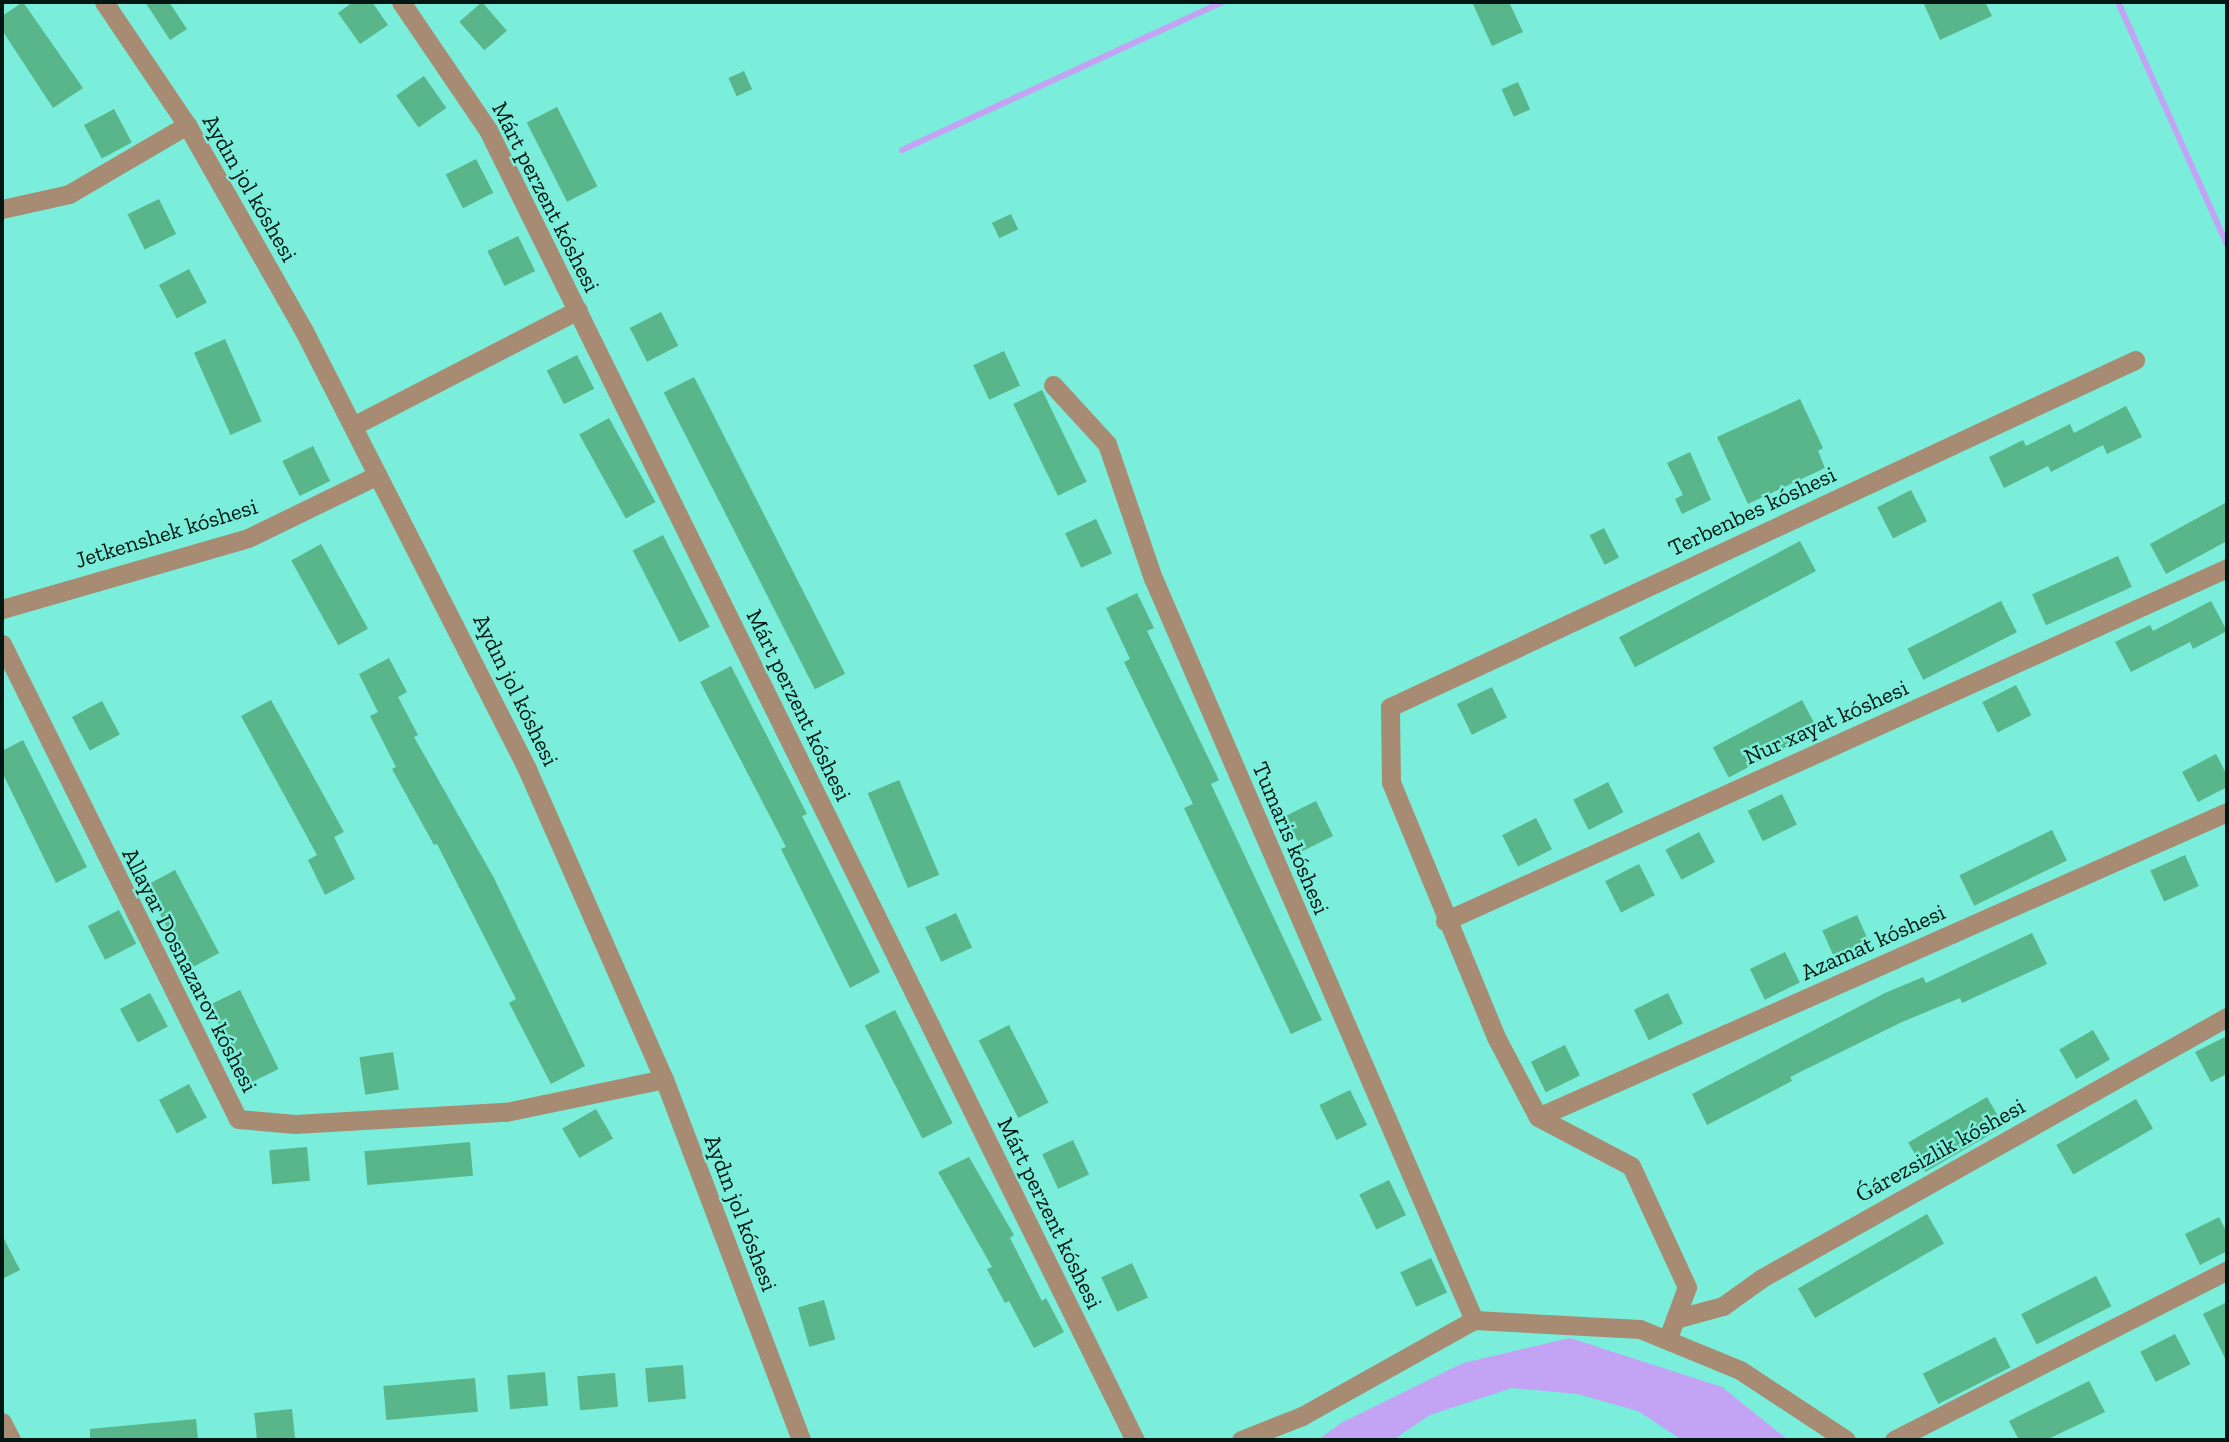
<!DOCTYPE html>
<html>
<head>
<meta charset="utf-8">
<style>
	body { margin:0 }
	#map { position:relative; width:2229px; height:1442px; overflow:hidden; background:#7aeeda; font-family:"Zilla Slab",serif }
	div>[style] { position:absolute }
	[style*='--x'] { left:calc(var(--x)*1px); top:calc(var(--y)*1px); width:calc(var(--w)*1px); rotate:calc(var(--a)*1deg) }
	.water>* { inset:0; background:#c2a3f4 }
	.stream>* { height:6px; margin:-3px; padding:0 3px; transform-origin:3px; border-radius:3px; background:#c2a3f4 }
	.building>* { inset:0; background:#59b58a; transform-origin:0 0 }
	.minor>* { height:19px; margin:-9.5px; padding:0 9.5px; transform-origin:9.5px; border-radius:9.5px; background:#a88b73 }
	.tertiary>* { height:19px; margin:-9.5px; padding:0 9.5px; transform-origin:9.5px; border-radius:9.5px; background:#a88b73 }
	span { translate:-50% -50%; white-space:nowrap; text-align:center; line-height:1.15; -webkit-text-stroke:5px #7aeeda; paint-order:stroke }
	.street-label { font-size:23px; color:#001713 }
	.frame { position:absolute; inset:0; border:4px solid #001713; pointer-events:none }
</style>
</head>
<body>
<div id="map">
	<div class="water">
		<div style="clip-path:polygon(1570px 1338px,1722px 1387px,1788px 1440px,1682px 1440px,1638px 1411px,1577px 1394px,1512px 1388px,1430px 1415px,1393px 1440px,1318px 1440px,1341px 1423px,1463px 1363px)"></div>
	</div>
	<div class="stream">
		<div style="--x:2118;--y:2;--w:265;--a:65.8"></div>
		<div style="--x:902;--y:150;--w:353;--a:-24.8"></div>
	</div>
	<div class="building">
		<div style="clip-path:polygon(23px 2px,83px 88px,53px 108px,2px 30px,2px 16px)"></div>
		<div style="clip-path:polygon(145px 2px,169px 2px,187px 29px,170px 40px)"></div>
		<div style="clip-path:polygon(353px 2px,372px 2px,388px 25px,360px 44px,338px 13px)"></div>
		<div style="left:482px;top:2px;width:38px;height:30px;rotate:49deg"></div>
		<div style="clip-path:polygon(1472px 2px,1509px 2px,1523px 32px,1492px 46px)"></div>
		<div style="clip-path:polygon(1923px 2px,1985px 2px,1992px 16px,1940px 40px)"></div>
		<div style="left:744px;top:71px;width:20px;height:17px;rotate:66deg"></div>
		<div style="left:424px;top:76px;width:39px;height:34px;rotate:55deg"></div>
		<div style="left:1518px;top:82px;width:30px;height:18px;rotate:66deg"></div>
		<div style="left:557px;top:107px;width:89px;height:34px;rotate:63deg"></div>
		<div style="left:114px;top:109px;width:38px;height:34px;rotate:62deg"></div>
		<div style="left:476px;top:159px;width:38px;height:34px;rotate:63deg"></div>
		<div style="left:159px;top:199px;width:39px;height:35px;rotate:64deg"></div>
		<div style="left:1011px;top:214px;width:17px;height:21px;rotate:65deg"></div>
		<div style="left:518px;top:236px;width:39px;height:34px;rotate:64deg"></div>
		<div style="left:189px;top:269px;width:38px;height:34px;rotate:62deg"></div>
		<div style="left:661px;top:312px;width:38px;height:35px;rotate:63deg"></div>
		<div style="left:225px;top:339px;width:90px;height:34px;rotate:66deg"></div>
		<div style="left:1004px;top:351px;width:38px;height:34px;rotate:65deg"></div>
		<div style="left:577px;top:355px;width:38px;height:34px;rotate:63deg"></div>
		<div style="left:694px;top:377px;width:333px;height:34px;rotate:63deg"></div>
		<div style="left:1042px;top:390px;width:102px;height:32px;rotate:64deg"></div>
		<div style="clip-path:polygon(1800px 399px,1823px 448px,1818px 451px,1825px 468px,1748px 504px,1717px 437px)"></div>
		<div style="clip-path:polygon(2126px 406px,2142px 437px,2107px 454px,2103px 445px,2051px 472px,2048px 466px,2004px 488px,1989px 457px,2023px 440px,2026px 446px,2070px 424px,2074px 433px)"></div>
		<div style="left:609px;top:418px;width:96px;height:34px;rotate:61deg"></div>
		<div style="left:313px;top:446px;width:39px;height:34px;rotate:64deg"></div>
		<div style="clip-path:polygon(1690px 452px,1711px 500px,1682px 514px,1675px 499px,1683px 495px,1667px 463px)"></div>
		<div style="left:1911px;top:490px;width:35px;height:38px;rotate:63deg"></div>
		<div style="clip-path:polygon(2227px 502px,2227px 541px,2166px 574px,2150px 544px)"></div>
		<div style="left:1096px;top:519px;width:38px;height:34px;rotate:65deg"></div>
		<div style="left:1604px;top:528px;width:33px;height:16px;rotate:63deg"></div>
		<div style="left:663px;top:535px;width:103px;height:34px;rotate:63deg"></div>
		<div style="left:1800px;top:541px;width:34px;height:205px;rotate:62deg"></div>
		<div style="left:321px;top:544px;width:97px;height:34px;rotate:61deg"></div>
		<div style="left:2118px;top:556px;width:34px;height:94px;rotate:66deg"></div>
		<div style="clip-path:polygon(1137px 593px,1154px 628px,1147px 631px,1219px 780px,1211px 784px,1322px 1020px,1291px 1034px,1184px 808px,1193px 804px,1124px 662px,1130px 659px,1106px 608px)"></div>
		<div style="left:2001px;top:601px;width:35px;height:105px;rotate:63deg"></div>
		<div style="clip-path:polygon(2211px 601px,2227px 631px,2193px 649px,2190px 642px,2131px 672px,2115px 642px,2150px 625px,2153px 631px)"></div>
		<div style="clip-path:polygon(389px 658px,407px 692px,398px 697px,418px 735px,414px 737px,494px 878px,585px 1066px,551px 1084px,509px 1003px,516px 999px,437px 844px,434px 845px,392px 769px,396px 767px,370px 716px,378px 712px,359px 674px)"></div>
		<div style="clip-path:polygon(731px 666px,807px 814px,802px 816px,880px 972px,850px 988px,781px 849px,786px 847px,700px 682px)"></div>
		<div style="left:2016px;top:685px;width:34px;height:38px;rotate:63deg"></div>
		<div style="left:1492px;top:687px;width:34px;height:39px;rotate:64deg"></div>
		<div style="clip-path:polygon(271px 700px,344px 832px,334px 837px,355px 879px,325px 895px,308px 860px,317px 855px,241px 716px)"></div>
		<div style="left:1802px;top:700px;width:34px;height:101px;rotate:62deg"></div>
		<div style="left:102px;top:701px;width:38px;height:34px;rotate:62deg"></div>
		<div style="clip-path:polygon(23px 740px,87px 867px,56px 883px,2px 772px,2px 751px)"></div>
		<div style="clip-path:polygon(2216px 754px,2227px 775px,2227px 787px,2198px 802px,2182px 772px)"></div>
		<div style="left:899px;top:780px;width:103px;height:34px;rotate:67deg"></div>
		<div style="left:1608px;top:782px;width:34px;height:39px;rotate:63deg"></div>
		<div style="left:1782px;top:794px;width:34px;height:38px;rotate:64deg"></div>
		<div style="left:1316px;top:801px;width:39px;height:34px;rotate:64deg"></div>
		<div style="left:1536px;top:818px;width:35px;height:38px;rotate:63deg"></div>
		<div style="left:2052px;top:830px;width:34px;height:103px;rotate:64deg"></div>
		<div style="left:1699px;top:832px;width:34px;height:38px;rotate:62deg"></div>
		<div style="left:2185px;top:855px;width:34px;height:38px;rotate:66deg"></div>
		<div style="left:1639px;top:864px;width:35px;height:38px;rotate:63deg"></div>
		<div style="left:175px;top:870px;width:94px;height:34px;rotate:62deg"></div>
		<div style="left:119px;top:910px;width:38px;height:35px;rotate:63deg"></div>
		<div style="left:956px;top:913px;width:38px;height:34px;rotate:65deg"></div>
		<div style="left:1857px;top:915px;width:34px;height:38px;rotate:66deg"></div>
		<div style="clip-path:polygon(2032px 933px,2047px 964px,1962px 1003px,1960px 998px,1902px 1022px,1790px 1077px,1792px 1081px,1707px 1125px,1692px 1094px,1885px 993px,1923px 977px,1926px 983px)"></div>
		<div style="left:1785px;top:952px;width:34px;height:39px;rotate:64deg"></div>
		<div style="left:240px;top:990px;width:88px;height:34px;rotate:64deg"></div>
		<div style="left:150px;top:993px;width:38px;height:34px;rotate:62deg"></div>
		<div style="left:1668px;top:993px;width:34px;height:38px;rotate:64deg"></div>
		<div style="left:895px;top:1010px;width:127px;height:34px;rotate:63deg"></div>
		<div style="left:1009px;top:1025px;width:87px;height:34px;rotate:63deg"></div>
		<div style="left:2093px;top:1030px;width:34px;height:39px;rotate:60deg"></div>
		<div style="clip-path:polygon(2227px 1036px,2227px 1074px,2211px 1082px,2195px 1052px)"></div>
		<div style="left:1565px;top:1045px;width:34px;height:38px;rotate:64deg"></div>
		<div style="left:393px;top:1052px;width:38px;height:34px;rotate:81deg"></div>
		<div style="left:189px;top:1084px;width:38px;height:34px;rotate:62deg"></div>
		<div style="left:1350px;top:1090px;width:39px;height:34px;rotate:64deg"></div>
		<div style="left:1987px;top:1097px;width:34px;height:91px;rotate:60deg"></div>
		<div style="left:2136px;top:1099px;width:34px;height:92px;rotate:60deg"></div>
		<div style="left:596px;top:1109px;width:34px;height:39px;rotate:60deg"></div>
		<div style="left:1073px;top:1140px;width:38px;height:34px;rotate:65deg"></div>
		<div style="left:470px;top:1142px;width:34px;height:106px;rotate:85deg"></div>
		<div style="left:307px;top:1147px;width:34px;height:38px;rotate:85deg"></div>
		<div style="clip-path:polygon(969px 1157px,1014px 1235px,1010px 1238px,1042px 1301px,1046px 1298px,1064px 1332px,1034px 1348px,1009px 1301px,1005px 1303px,987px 1269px,992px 1267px,938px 1172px)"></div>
		<div style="left:1389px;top:1180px;width:39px;height:33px;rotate:64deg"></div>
		<div style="left:1927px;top:1214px;width:34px;height:149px;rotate:60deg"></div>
		<div style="clip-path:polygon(2219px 1217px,2227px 1233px,2227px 1251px,2200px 1265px,2185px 1234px)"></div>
		<div style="clip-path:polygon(2px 1235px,20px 1270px,2px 1279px)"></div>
		<div style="left:1431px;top:1258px;width:38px;height:34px;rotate:65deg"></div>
		<div style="left:1132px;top:1263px;width:38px;height:34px;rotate:65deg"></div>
		<div style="left:2096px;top:1276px;width:34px;height:84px;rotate:63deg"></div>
		<div style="left:824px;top:1300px;width:41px;height:27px;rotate:74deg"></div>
		<div style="clip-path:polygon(2227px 1302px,2227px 1362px,2203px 1314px)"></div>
		<div style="left:2175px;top:1334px;width:34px;height:39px;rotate:63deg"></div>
		<div style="left:1995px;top:1337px;width:34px;height:81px;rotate:63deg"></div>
		<div style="left:683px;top:1365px;width:34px;height:38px;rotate:85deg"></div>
		<div style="left:545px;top:1372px;width:34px;height:38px;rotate:85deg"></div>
		<div style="left:615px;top:1373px;width:34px;height:38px;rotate:85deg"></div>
		<div style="left:475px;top:1378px;width:34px;height:92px;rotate:85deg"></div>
		<div style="clip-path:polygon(2089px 1381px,2105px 1412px,2046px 1440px,2019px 1440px,2009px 1421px)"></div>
		<div style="left:292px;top:1409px;width:31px;height:38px;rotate:84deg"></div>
		<div style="clip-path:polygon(196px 1419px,198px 1440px,90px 1440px,90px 1429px)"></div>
	</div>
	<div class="minor">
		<div style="--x:401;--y:2;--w:155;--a:55.8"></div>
		<div style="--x:488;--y:130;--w:1461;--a:63.72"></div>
		<div style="--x:2;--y:209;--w:69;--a:-12.6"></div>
		<div style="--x:69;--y:194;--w:137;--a:-30.3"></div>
		<div style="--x:1053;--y:385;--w:80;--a:47.5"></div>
		<div style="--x:1107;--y:444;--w:142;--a:71.1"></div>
		<div style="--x:1153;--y:578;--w:808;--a:66.61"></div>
		<div style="--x:353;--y:426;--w:253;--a:-27.3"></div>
		<div style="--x:2;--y:609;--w:256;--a:-16.1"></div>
		<div style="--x:248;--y:538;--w:144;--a:-25.9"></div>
		<div style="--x:2;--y:644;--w:530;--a:63.58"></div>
		<div style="--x:238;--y:1119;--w:57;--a:5"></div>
		<div style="--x:295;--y:1124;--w:211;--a:-3.3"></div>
		<div style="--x:506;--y:1112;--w:161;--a:-11.8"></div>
		<div style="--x:1445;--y:921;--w:858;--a:-24.29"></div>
		<div style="--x:1538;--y:1117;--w:753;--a:-23.88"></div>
		<div style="--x:1675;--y:1319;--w:50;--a:-15.2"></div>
		<div style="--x:1723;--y:1306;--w:48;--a:-35.7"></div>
		<div style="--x:1762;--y:1278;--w:533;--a:-29.31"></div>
		<div style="--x:1668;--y:1338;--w:54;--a:-69.6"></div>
		<div style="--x:1687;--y:1287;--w:133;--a:-114.8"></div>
		<div style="--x:1631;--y:1166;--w:105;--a:-152.2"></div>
		<div style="--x:1538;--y:1117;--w:90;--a:-117.7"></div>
		<div style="--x:1496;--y:1037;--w:276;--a:-112.4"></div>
		<div style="--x:1391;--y:782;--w:75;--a:-90.8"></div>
		<div style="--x:1390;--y:707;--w:822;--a:-24.97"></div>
		<div style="--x:2;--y:1422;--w:20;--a:63"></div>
		<div style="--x:1241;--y:1440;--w:66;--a:-21.5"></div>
		<div style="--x:1302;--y:1416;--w:197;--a:-29.2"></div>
		<div style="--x:1474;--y:1320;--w:166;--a:3.1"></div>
		<div style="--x:1640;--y:1329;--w:108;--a:22.3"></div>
		<div style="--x:1740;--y:1370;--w:127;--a:33.4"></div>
		<div style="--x:1894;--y:1440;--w:374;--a:-27"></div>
	</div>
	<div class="tertiary">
		<div style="--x:104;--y:2;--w:148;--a:56"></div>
		<div style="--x:187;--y:125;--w:237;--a:60.4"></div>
		<div style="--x:304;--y:331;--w:492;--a:63"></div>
		<div style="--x:527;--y:769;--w:339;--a:66.2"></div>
		<div style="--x:664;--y:1079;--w:386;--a:69.2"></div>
	</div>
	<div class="street-label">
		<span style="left:250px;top:188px;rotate:60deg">Aydın jol kóshesi</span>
		<span style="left:546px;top:197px;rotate:63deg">Márt perzent kóshesi</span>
		<span style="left:1752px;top:511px;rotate:-25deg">Terbenbes kóshesi</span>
		<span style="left:166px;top:533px;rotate:-17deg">Jetkenshek kóshesi</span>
		<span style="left:516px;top:690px;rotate:64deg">Aydın jol kóshesi</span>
		<span style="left:799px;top:705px;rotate:64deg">Márt perzent kóshesi</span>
		<span style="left:1826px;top:722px;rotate:-24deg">Nur xayat kóshesi</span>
		<span style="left:1291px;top:838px;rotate:67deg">Tumaris kóshesi</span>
		<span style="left:1873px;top:942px;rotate:-24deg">Azamat kóshesi</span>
		<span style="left:190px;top:970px;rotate:63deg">Allayar Dosnazarov kóshesi</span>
		<span style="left:1940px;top:1150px;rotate:-29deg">Ǵárezsizlik kóshesi</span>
		<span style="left:741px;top:1213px;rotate:69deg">Aydın jol kóshesi</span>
		<span style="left:1050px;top:1213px;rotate:64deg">Márt perzent kóshesi</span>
	</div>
	<div class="frame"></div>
</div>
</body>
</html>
